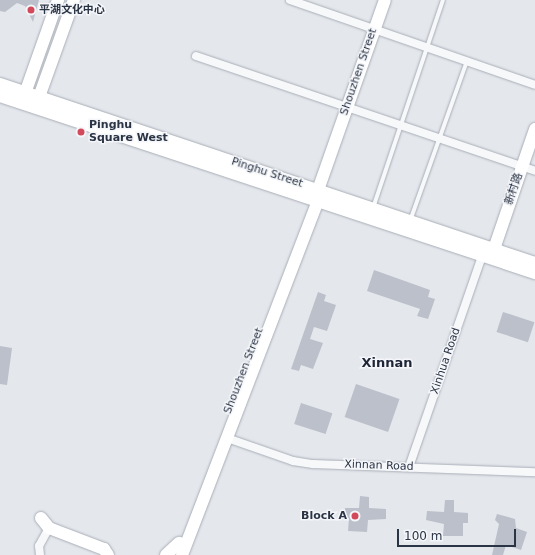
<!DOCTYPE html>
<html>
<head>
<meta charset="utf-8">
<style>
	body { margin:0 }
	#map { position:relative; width:535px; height:555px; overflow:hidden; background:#e4e7ec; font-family:"DejaVu Sans","Noto Sans SC",sans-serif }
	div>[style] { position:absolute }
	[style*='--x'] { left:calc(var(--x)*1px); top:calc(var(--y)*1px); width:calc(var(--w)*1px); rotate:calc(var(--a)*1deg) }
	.building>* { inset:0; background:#bbc0ca; transform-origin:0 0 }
	.roads { filter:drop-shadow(0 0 1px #a9aeb7) drop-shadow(0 0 1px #a9aeb7) }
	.lane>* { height:4px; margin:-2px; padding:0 2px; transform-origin:2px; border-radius:2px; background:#f7f8fa }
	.street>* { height:8px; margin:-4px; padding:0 4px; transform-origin:4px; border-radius:4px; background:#f7f8fa }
	.secondary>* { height:12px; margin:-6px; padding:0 6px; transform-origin:6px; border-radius:6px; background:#fff }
	.dots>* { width:11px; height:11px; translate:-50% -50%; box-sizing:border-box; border:2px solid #f4f6f9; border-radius:50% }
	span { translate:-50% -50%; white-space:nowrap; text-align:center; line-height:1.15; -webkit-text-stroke:3px #f4f6f9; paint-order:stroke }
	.poi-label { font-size:11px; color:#2b3445; font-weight:700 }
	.left { translate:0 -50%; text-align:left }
	.right { translate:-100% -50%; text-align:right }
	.street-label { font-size:11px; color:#2b3445 }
	.quarter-label { font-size:13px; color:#1d2536; font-weight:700 }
	.scale { position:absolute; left:397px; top:529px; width:119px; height:18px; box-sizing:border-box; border:2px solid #2b3445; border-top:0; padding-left:5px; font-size:12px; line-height:14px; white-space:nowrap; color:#2b3445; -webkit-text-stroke:3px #f4f6f9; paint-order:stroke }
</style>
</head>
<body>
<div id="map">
	<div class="building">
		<div style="clip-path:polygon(0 0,39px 0,33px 22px,25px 6px,17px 3px,5px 12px,0 11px)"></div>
		<div style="clip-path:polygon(374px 270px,430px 290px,428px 297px,435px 299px,428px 319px,417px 316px,420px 309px,367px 291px)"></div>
		<div style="clip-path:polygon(318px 292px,326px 295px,324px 301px,336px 305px,327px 331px,314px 327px,310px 339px,323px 343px,313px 369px,301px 365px,299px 371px,291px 369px)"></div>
		<div style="left:503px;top:312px;width:33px;height:21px;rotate:18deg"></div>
		<div style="clip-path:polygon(0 346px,12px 348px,7px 385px,0 384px)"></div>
		<div style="left:356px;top:384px;width:46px;height:35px;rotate:19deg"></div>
		<div style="left:301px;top:403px;width:33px;height:22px;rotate:18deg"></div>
		<div style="clip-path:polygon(360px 496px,369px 497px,369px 508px,386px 509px,386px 519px,368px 520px,367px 532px,348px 531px,349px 518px,344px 517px,345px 508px,359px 508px)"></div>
		<div style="clip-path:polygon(445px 500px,454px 500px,454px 512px,468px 513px,468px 523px,463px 523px,463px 536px,443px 536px,444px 524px,426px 520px,427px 511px,444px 512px)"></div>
		<div style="clip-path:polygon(497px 514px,515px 519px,516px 528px,527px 532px,521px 550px,506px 545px,503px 555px,492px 555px,499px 524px,495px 520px)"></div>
	</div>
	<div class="roads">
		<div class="lane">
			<div style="--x:373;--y:208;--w:219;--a:-71.4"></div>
			<div style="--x:410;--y:221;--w:170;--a:-70.4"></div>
		</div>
		<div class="street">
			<div style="--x:290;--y:0;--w:259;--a:19.1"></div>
			<div style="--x:196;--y:56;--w:358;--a:18.7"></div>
			<div style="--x:227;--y:438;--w:70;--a:19.2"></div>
			<div style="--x:293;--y:461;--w:20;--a:9"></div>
			<div style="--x:313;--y:464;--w:222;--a:2.1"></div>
			<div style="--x:409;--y:467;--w:223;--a:-70.9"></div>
			<div style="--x:40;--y:555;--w:9;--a:-96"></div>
			<div style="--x:39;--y:546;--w:21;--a:-61"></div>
		</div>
		<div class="secondary">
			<div style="--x:0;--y:84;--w:564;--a:18.5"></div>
			<div style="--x:0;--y:96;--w:564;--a:18.31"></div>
			<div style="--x:23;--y:99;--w:105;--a:-70.5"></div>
			<div style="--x:32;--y:99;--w:7;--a:-16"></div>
			<div style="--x:39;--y:97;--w:103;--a:-70.2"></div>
			<div style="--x:494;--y:249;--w:127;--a:-71.1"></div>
			<div style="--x:41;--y:518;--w:13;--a:51"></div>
			<div style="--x:49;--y:528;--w:59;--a:20.9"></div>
			<div style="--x:104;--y:549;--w:7;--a:56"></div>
			<div style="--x:166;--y:555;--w:18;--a:-43"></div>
			<div style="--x:182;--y:555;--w:379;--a:-69"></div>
			<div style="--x:318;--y:201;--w:11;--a:-90"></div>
			<div style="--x:318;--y:190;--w:201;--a:-70.6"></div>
		</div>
	</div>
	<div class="dots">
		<div style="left:31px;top:10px;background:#d1495b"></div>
		<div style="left:81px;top:132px;background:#d1495b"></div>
		<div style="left:355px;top:516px;background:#d1495b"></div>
	</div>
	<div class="poi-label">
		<span class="left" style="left:39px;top:10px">平湖文化中心</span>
		<span class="left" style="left:89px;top:132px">Pinghu<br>Square West</span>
		<span class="right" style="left:347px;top:516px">Block A</span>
	</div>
	<div class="street-label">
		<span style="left:359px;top:72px;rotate:-71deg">Shouzhen Street</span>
		<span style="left:267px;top:173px;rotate:18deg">Pinghu Street</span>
		<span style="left:514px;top:189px;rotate:-71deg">新村路</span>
		<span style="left:446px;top:361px;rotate:-71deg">Xinhua Road</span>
		<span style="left:244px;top:371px;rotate:-69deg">Shouzhen Street</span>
		<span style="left:379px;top:466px;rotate:2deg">Xinnan Road</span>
	</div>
	<div class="quarter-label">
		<span style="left:387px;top:363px">Xinnan</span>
	</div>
	<div class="scale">100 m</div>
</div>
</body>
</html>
